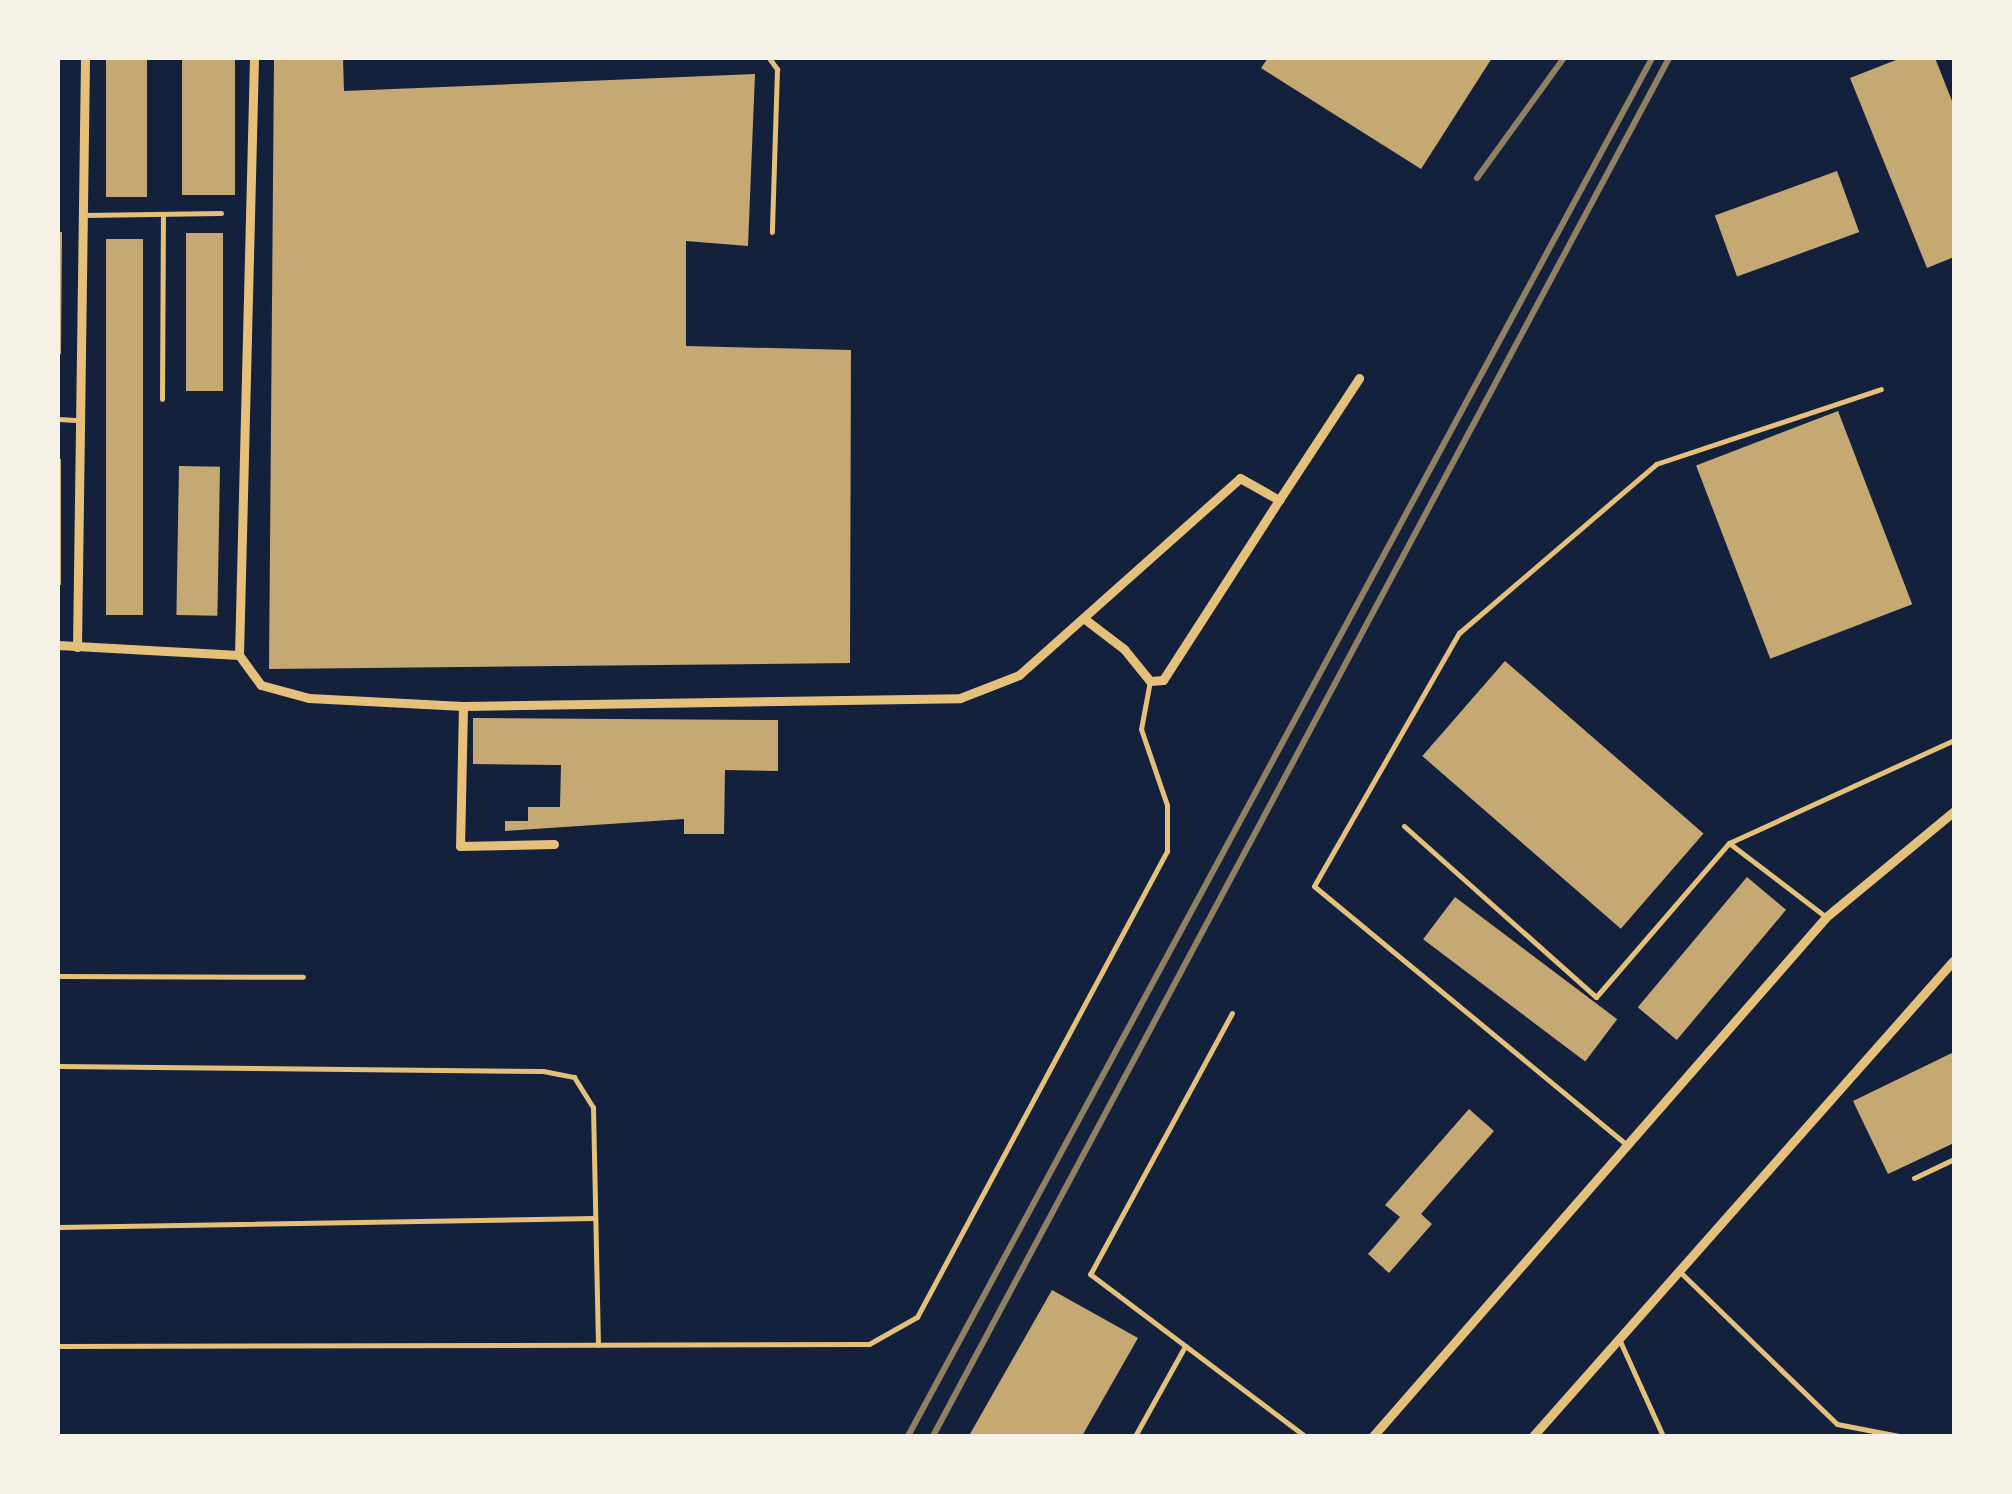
<!DOCTYPE html>
<html>
<head>
<meta charset="utf-8">
<style>
	body { margin:0 }
	#map { position:relative; width:2012px; height:1494px; overflow:hidden; background:#14213d; font-family:"PT Sans",sans-serif }
	div>[style] { position:absolute }
	[style*='--x'] { left:calc(var(--x)*1px); top:calc(var(--y)*1px); width:calc(var(--w)*1px); rotate:calc(var(--a)*1deg) }
	.building>* { inset:0; background:#c6a872; transform-origin:0 0 }
	.service>* { height:5px; margin:-2.5px; padding:0 2.5px; transform-origin:2.5px; border-radius:2.5px; background:#e5c07b }
	.minor>* { height:9px; margin:-4.5px; padding:0 4.5px; transform-origin:4.5px; border-radius:4.5px; background:#e5c07b }
	.rail>* { height:6px; margin:-3px; padding:0 3px; transform-origin:3px; border-radius:3px; background:#918062 }
	span { translate:-50% -50%; white-space:nowrap; text-align:center; line-height:1.15; -webkit-text-stroke:8px #f6f1e7; paint-order:stroke }
	.frame { position:absolute; inset:0; border:60px solid #f6f1e7; pointer-events:none }
</style>
</head>
<body>
<div id="map">
	<div class="building">
		<div style="left:106px;top:58px;width:41px;height:139px"></div>
		<div style="left:182px;top:58px;width:53px;height:137px"></div>
		<div style="clip-path:polygon(343px 58px,344px 91px,755px 74px,748px 246px,686px 241px,686px 346px,851px 350px,850px 663px,269px 669px,274px 59px)"></div>
		<div style="clip-path:polygon(1268px 58px,1492px 58px,1421px 169px,1261px 68px)"></div>
		<div style="clip-path:polygon(1901px 58px,1935px 58px,1954px 106px,1954px 257px,1927px 268px,1850px 78px)"></div>
		<div style="left:1837px;top:171px;width:65px;height:130px;rotate:70deg"></div>
		<div style="clip-path:polygon(58px 232px,62px 232px,61px 354px,58px 354px)"></div>
		<div style="left:186px;top:233px;width:37px;height:158px"></div>
		<div style="left:106px;top:239px;width:37px;height:376px"></div>
		<div style="left:1838px;top:411px;width:207px;height:152px;rotate:69deg"></div>
		<div style="left:58px;top:459px;width:3px;height:126px"></div>
		<div style="left:179px;top:466px;width:41px;height:149px;rotate:1deg"></div>
		<div style="left:1505px;top:661px;width:263px;height:126px;rotate:41deg"></div>
		<div style="clip-path:polygon(473px 718px,778px 720px,778px 771px,725px 770px,724px 834px,684px 834px,684px 819px,505px 831px,505px 821px,528px 821px,528px 807px,560px 807px,561px 765px,473px 764px)"></div>
		<div style="left:1747px;top:877px;width:51px;height:170px;rotate:40deg"></div>
		<div style="left:1455px;top:897px;width:203px;height:53px;rotate:37deg"></div>
		<div style="clip-path:polygon(1954px 1052px,1954px 1143px,1888px 1174px,1853px 1101px)"></div>
		<div style="clip-path:polygon(1469px 1109px,1494px 1131px,1421px 1214px,1432px 1224px,1389px 1273px,1368px 1254px,1400px 1217px,1385px 1205px)"></div>
		<div style="clip-path:polygon(1052px 1290px,1138px 1338px,1082px 1436px,976px 1436px,970px 1434px)"></div>
	</div>
	<div class="service">
		<div style="--x:769;--y:58;--w:14;--a:54"></div>
		<div style="--x:777;--y:69;--w:163;--a:91.8"></div>
		<div style="--x:83;--y:215;--w:138;--a:-0.8"></div>
		<div style="--x:162;--y:399;--w:185;--a:-89.7"></div>
		<div style="--x:58;--y:419;--w:22;--a:3"></div>
		<div style="--x:1404;--y:826;--w:257;--a:41.7"></div>
		<div style="--x:1596;--y:997;--w:203;--a:-49.2"></div>
		<div style="--x:1729;--y:843;--w:122;--a:37.3"></div>
		<div style="--x:1729;--y:843;--w:247;--a:-24.6"></div>
		<div style="--x:58;--y:976;--w:245;--a:0.2"></div>
		<div style="--x:1232;--y:1013;--w:297;--a:118.5"></div>
		<div style="--x:1090;--y:1274;--w:269;--a:37"></div>
		<div style="--x:58;--y:1066;--w:485;--a:0.6"></div>
		<div style="--x:543;--y:1071;--w:32;--a:11"></div>
		<div style="--x:574;--y:1077;--w:36;--a:58"></div>
		<div style="--x:593;--y:1107;--w:238;--a:88.8"></div>
		<div style="--x:1627;--y:1145;--w:406;--a:-140.4"></div>
		<div style="--x:1314;--y:886;--w:292;--a:-60.2"></div>
		<div style="--x:1459;--y:633;--w:260;--a:-40.6"></div>
		<div style="--x:1656;--y:464;--w:237;--a:-18.4"></div>
		<div style="--x:1914;--y:1178;--w:44;--a:-25.4"></div>
		<div style="--x:58;--y:1227;--w:536;--a:-0.96"></div>
		<div style="--x:1678;--y:1270;--w:221;--a:44.1"></div>
		<div style="--x:1837;--y:1424;--w:63;--a:11"></div>
		<div style="--x:1619;--y:1339;--w:107;--a:65.6"></div>
		<div style="--x:58;--y:1346;--w:811;--a:-0.14"></div>
		<div style="--x:869;--y:1344;--w:55;--a:-29.4"></div>
		<div style="--x:917;--y:1317;--w:529;--a:-61.79"></div>
		<div style="--x:1167;--y:851;--w:46;--a:-90"></div>
		<div style="--x:1167;--y:805;--w:80;--a:-108.9"></div>
		<div style="--x:1141;--y:729;--w:49;--a:-79.4"></div>
		<div style="--x:1135;--y:1436;--w:103;--a:-60.9"></div>
	</div>
	<div class="minor">
		<div style="--x:1086;--y:620;--w:48;--a:37.3"></div>
		<div style="--x:1124;--y:649;--w:41;--a:50.9"></div>
		<div style="--x:1150;--y:681;--w:13;--a:-4"></div>
		<div style="--x:1163;--y:680;--w:214;--a:-57.2"></div>
		<div style="--x:58;--y:645;--w:181;--a:3.2"></div>
		<div style="--x:239;--y:655;--w:37;--a:54"></div>
		<div style="--x:261;--y:685;--w:50;--a:15.2"></div>
		<div style="--x:309;--y:698;--w:154;--a:3"></div>
		<div style="--x:463;--y:706;--w:497;--a:-0.9"></div>
		<div style="--x:960;--y:698;--w:63;--a:-21.3"></div>
		<div style="--x:1019;--y:675;--w:296;--a:-41.7"></div>
		<div style="--x:1240;--y:478;--w:45;--a:29.4"></div>
		<div style="--x:1279;--y:500;--w:146;--a:-56.7"></div>
		<div style="--x:77;--y:647;--w:589;--a:-89.22"></div>
		<div style="--x:239;--y:655;--w:597;--a:-88.56"></div>
		<div style="--x:463;--y:706;--w:140;--a:91.2"></div>
		<div style="--x:460;--y:846;--w:94;--a:-1.2"></div>
		<div style="--x:1373;--y:1436;--w:689;--a:-48.88"></div>
		<div style="--x:1826;--y:917;--w:166;--a:-39.6"></div>
		<div style="--x:1533;--y:1436;--w:635;--a:-48.51"></div>
	</div>
	<div class="rail">
		<div style="--x:1477;--y:178;--w:148;--a:-54.1"></div>
		<div style="--x:908;--y:1436;--w:1566;--a:-61.63"></div>
		<div style="--x:933;--y:1436;--w:1562;--a:-61.89"></div>
	</div>
	<div class="frame"></div>
</div>
</body>
</html>
